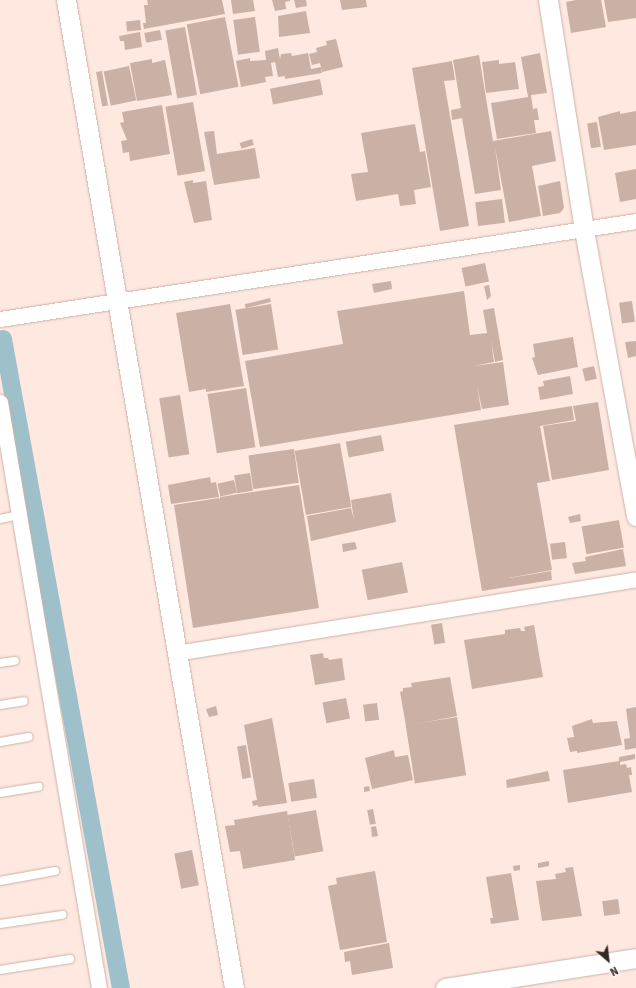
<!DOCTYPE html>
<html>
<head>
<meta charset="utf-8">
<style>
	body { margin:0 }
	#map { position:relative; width:636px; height:988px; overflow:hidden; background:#fee8df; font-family:"Source Sans 3",sans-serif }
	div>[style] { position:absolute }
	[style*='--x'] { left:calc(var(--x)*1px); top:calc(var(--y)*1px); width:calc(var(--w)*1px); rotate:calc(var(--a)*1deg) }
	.canal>* { height:18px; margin:-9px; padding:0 9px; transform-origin:9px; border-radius:9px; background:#9dc0ca }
	.building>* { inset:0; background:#cbb0a6; transform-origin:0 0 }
	.roads { filter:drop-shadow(0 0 1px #ccb2a7) drop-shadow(0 0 1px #ccb2a7) }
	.service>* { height:8px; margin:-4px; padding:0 4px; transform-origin:4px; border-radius:4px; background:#fff }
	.minor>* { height:15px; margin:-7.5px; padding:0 7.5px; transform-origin:7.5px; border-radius:7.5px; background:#fff }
	.tertiary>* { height:19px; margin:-9.5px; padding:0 9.5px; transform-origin:9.5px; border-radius:9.5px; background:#fff }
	span { translate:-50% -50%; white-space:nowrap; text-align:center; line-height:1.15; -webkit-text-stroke:4px #fff9f7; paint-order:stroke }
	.north { position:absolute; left:588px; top:940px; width:40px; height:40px; -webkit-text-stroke:3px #fff9f7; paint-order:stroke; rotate:152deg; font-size:11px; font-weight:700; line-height:16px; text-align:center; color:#342925 }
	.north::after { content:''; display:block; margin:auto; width:14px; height:18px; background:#342925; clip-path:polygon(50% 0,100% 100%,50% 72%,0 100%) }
</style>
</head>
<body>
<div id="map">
	<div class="canal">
		<div style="--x:3;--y:339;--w:660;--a:79.7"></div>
	</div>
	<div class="building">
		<div style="clip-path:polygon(147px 0,222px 0,225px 14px,144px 29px,143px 23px,146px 23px,144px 5px,148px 5px)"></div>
		<div style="clip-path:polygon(231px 0,253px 0,255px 11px,233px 14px)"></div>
		<div style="clip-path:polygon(272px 0,290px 0,290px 1px,285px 2px,286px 9px,275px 11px)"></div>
		<div style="clip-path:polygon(294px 0,306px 0,307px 6px,296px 8px)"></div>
		<div style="clip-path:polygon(340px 0,366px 0,367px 7px,342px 10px)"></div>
		<div style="clip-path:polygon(576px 0,601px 0,606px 27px,571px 33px,566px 2px)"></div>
		<div style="clip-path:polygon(604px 0,636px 0,636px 18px,608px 22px)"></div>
		<div style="clip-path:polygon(306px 11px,310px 33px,279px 37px,278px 16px)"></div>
		<div style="left:225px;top:17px;width:71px;height:39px;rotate:79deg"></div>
		<div style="left:255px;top:17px;width:35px;height:22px;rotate:82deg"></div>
		<div style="left:140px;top:20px;width:10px;height:14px;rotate:84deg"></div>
		<div style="left:185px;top:27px;width:69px;height:20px;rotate:80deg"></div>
		<div style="left:160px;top:30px;width:10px;height:16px;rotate:79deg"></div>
		<div style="clip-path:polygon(140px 32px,142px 47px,125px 50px,124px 41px,120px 41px,119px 36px)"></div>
		<div style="clip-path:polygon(336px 39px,343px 67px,322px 72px,320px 63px,312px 65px,309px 54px,317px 52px,316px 48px,327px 45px,326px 41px)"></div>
		<div style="clip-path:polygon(278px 48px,280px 59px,281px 54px,291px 53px,292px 56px,308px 53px,311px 69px,321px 67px,322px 73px,285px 79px,285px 76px,278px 77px,275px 62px,271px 63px,273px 76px,265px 77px,266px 82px,241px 87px,236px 61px,250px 58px,250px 61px,266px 60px,265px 51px)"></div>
		<div style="clip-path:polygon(540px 53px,547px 93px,531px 95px,533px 109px,537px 108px,539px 120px,534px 120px,536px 133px,497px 139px,491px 103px,528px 97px,521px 57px)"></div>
		<div style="clip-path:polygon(479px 55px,493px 141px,551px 131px,556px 161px,532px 166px,541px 216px,509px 222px,495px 147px,501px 190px,475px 194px,462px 118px,452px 120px,451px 110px,461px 108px,453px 60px)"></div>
		<div style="clip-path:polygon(152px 59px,152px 63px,165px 60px,172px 95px,137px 101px,130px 63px)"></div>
		<div style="clip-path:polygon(499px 60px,499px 64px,515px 62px,519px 89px,486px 93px,482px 62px)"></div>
		<div style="clip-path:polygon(452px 61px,455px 80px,444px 81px,469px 226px,440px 231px,412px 68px)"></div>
		<div style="left:129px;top:66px;width:35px;height:26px;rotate:78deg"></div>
		<div style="left:102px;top:71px;width:35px;height:6px;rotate:80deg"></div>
		<div style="left:320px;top:79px;width:16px;height:51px;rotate:79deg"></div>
		<div style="left:193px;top:102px;width:70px;height:28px;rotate:80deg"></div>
		<div style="clip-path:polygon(162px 105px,170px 154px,130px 161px,129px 152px,123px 153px,121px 141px,127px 140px,120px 123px,124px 122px,122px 112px)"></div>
		<div style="clip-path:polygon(620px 111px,620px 114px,636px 111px,636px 145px,604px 150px,598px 117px)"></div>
		<div style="left:597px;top:122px;width:25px;height:10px;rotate:81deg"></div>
		<div style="clip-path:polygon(415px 124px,420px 152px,425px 151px,431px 187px,414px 190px,416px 204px,400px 206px,398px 194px,356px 201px,351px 174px,368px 172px,361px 133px)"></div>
		<div style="clip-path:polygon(214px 131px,217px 154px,255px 148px,260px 178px,214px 185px,204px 132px)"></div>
		<div style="left:252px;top:139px;width:6px;height:13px;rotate:72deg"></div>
		<div style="clip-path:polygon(636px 169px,636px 199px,620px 202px,615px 173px)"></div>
		<div style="clip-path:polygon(193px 180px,193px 183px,206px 181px,212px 220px,194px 223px,184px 182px)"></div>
		<div style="clip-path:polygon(560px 181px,564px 208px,560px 213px,543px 216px,538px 186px)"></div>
		<div style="left:502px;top:199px;width:24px;height:27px;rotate:83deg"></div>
		<div style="left:485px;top:263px;width:19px;height:24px;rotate:78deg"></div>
		<div style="clip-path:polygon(391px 281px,392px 289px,374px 293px,372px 284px)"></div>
		<div style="clip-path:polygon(489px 285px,491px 296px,487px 300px,484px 286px)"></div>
		<div style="clip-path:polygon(464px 291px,472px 350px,470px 335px,487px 333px,483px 310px,494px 308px,503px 360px,495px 362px,491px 339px,494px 362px,474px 366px,503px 362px,509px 405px,482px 409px,477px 386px,481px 410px,260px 447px,245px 361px,343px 344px,337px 311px)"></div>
		<div style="left:270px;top:298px;width:4px;height:26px;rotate:76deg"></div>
		<div style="left:632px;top:301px;width:21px;height:13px;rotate:82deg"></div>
		<div style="clip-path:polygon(230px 304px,244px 386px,206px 392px,206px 389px,189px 392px,176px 313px)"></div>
		<div style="left:271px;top:304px;width:46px;height:36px;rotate:81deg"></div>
		<div style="clip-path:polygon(573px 337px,578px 367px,538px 375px,532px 358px,535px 357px,533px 344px)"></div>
		<div style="clip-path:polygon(636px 341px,636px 356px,628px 358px,625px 342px)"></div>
		<div style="left:594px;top:366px;width:13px;height:12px;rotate:77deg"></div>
		<div style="clip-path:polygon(570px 376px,573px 394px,540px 400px,538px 387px,544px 386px,543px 381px)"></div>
		<div style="left:246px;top:388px;width:60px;height:39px;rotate:81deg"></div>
		<div style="left:180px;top:395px;width:60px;height:21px;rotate:81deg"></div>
		<div style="clip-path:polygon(598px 402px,609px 470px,552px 480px,543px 426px,576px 421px,573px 406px)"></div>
		<div style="clip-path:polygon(572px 406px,574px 420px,540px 426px,550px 481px,537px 483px,552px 570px,497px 580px,551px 571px,552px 580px,482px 591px,454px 425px)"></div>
		<div style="left:381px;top:435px;width:16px;height:36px;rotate:79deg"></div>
		<div style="left:340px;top:443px;width:65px;height:46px;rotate:80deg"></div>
		<div style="left:294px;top:449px;width:34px;height:46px;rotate:82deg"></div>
		<div style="left:250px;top:473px;width:18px;height:16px;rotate:81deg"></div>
		<div style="clip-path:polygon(210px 477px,211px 483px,216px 482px,219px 497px,171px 504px,168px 485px)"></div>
		<div style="left:234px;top:480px;width:13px;height:17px;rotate:77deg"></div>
		<div style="clip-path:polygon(299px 485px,319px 608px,193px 628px,174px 505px,219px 498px,220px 500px,220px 497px)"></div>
		<div style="clip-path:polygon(391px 493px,396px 522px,311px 541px,307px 516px,351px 508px,354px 520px,351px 500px)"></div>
		<div style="clip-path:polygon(580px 514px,581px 521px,570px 523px,568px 517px)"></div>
		<div style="left:619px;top:520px;width:28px;height:38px;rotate:80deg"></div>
		<div style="clip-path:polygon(355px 542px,357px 549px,343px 552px,342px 544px)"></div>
		<div style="left:565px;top:542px;width:16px;height:15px;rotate:83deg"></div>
		<div style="clip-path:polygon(623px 549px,626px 566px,575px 574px,572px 563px,586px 561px,585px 557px)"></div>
		<div style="left:402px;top:562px;width:31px;height:41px;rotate:79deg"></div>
		<div style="left:442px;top:623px;width:20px;height:11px;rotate:81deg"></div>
		<div style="clip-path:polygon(534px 625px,543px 677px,472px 689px,464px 640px,505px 634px,505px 630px,520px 628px,521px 631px,525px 631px,524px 627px)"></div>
		<div style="clip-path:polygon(323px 653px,324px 658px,328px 658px,329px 660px,342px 658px,345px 680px,315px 685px,310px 655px)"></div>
		<div style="clip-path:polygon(450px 677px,457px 716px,406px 726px,400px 692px,403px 691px,403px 688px,412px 687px,411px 683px)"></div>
		<div style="left:346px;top:698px;width:21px;height:24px;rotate:79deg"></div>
		<div style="left:377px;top:703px;width:17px;height:14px;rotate:83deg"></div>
		<div style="clip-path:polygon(216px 706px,218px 715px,209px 717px,206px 709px)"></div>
		<div style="clip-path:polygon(636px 707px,636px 748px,625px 750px,624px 739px,630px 738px,626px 709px)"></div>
		<div style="left:457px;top:717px;width:59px;height:52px;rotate:81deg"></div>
		<div style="clip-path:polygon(272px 718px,287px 803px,258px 807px,258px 805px,253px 806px,252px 801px,257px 800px,244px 725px)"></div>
		<div style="clip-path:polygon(592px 719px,593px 723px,617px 721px,622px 745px,577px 753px,577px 751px,570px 752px,567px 738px,574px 737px,572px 726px)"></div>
		<div style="left:246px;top:745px;width:33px;height:9px;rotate:81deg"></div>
		<div style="clip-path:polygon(394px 750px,395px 757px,408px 755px,413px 780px,372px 789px,365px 758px)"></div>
		<div style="clip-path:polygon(635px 754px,635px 759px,620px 762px,620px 765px,626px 764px,627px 768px,631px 767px,632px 775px,629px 775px,632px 792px,568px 803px,563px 770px,619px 761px,619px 757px)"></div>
		<div style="clip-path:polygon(548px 771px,550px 781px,507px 788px,506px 780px)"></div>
		<div style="left:314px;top:779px;width:19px;height:26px;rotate:81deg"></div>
		<div style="clip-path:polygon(369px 786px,370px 791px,364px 792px,364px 787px)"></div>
		<div style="left:373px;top:809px;width:15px;height:6px;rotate:79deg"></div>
		<div style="left:316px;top:810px;width:42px;height:29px;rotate:80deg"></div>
		<div style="clip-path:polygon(287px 811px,295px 860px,243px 869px,240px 851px,230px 852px,225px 826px,235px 825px,234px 820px)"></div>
		<div style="clip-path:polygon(376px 826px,378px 836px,372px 837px,371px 827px)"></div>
		<div style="left:192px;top:850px;width:36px;height:18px;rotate:79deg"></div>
		<div style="clip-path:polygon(549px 861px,549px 866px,538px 868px,538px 863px)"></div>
		<div style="clip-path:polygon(520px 865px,520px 870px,514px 871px,513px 866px)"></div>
		<div style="clip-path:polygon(573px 867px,582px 916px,542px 921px,536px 881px,556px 879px,555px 874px,566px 872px,565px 868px)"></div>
		<div style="clip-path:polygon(375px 871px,387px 942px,340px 950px,328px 886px,337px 884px,336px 878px)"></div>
		<div style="clip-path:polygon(511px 873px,519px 920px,491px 924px,490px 918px,493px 918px,486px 877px)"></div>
		<div style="left:618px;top:899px;width:15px;height:16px;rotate:82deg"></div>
		<div style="clip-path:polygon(389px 943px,393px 968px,352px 975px,350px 961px,345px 962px,344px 952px)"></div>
	</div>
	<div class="roads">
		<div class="service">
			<div style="--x:0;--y:519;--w:19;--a:-12"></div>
			<div style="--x:0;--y:663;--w:15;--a:-8"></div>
			<div style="--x:0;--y:705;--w:24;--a:-9"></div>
			<div style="--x:0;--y:742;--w:29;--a:-10"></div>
			<div style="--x:0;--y:793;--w:39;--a:-9"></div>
			<div style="--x:0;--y:881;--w:56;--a:-10.3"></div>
			<div style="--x:0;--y:924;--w:63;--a:-8.3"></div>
			<div style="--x:0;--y:970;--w:71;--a:-8.9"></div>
		</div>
		<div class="minor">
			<div style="--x:0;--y:319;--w:644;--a:-8.76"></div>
			<div style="--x:0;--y:402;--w:594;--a:80.41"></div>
			<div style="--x:176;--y:653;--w:466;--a:-9.1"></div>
		</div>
		<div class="tertiary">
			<div style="--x:66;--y:0;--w:1002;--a:80.35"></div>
			<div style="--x:548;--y:0;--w:233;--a:81.1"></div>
			<div style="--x:584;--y:230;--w:291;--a:79.7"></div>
			<div style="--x:445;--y:988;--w:193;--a:-8.9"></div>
		</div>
	</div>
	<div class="north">N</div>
</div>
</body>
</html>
